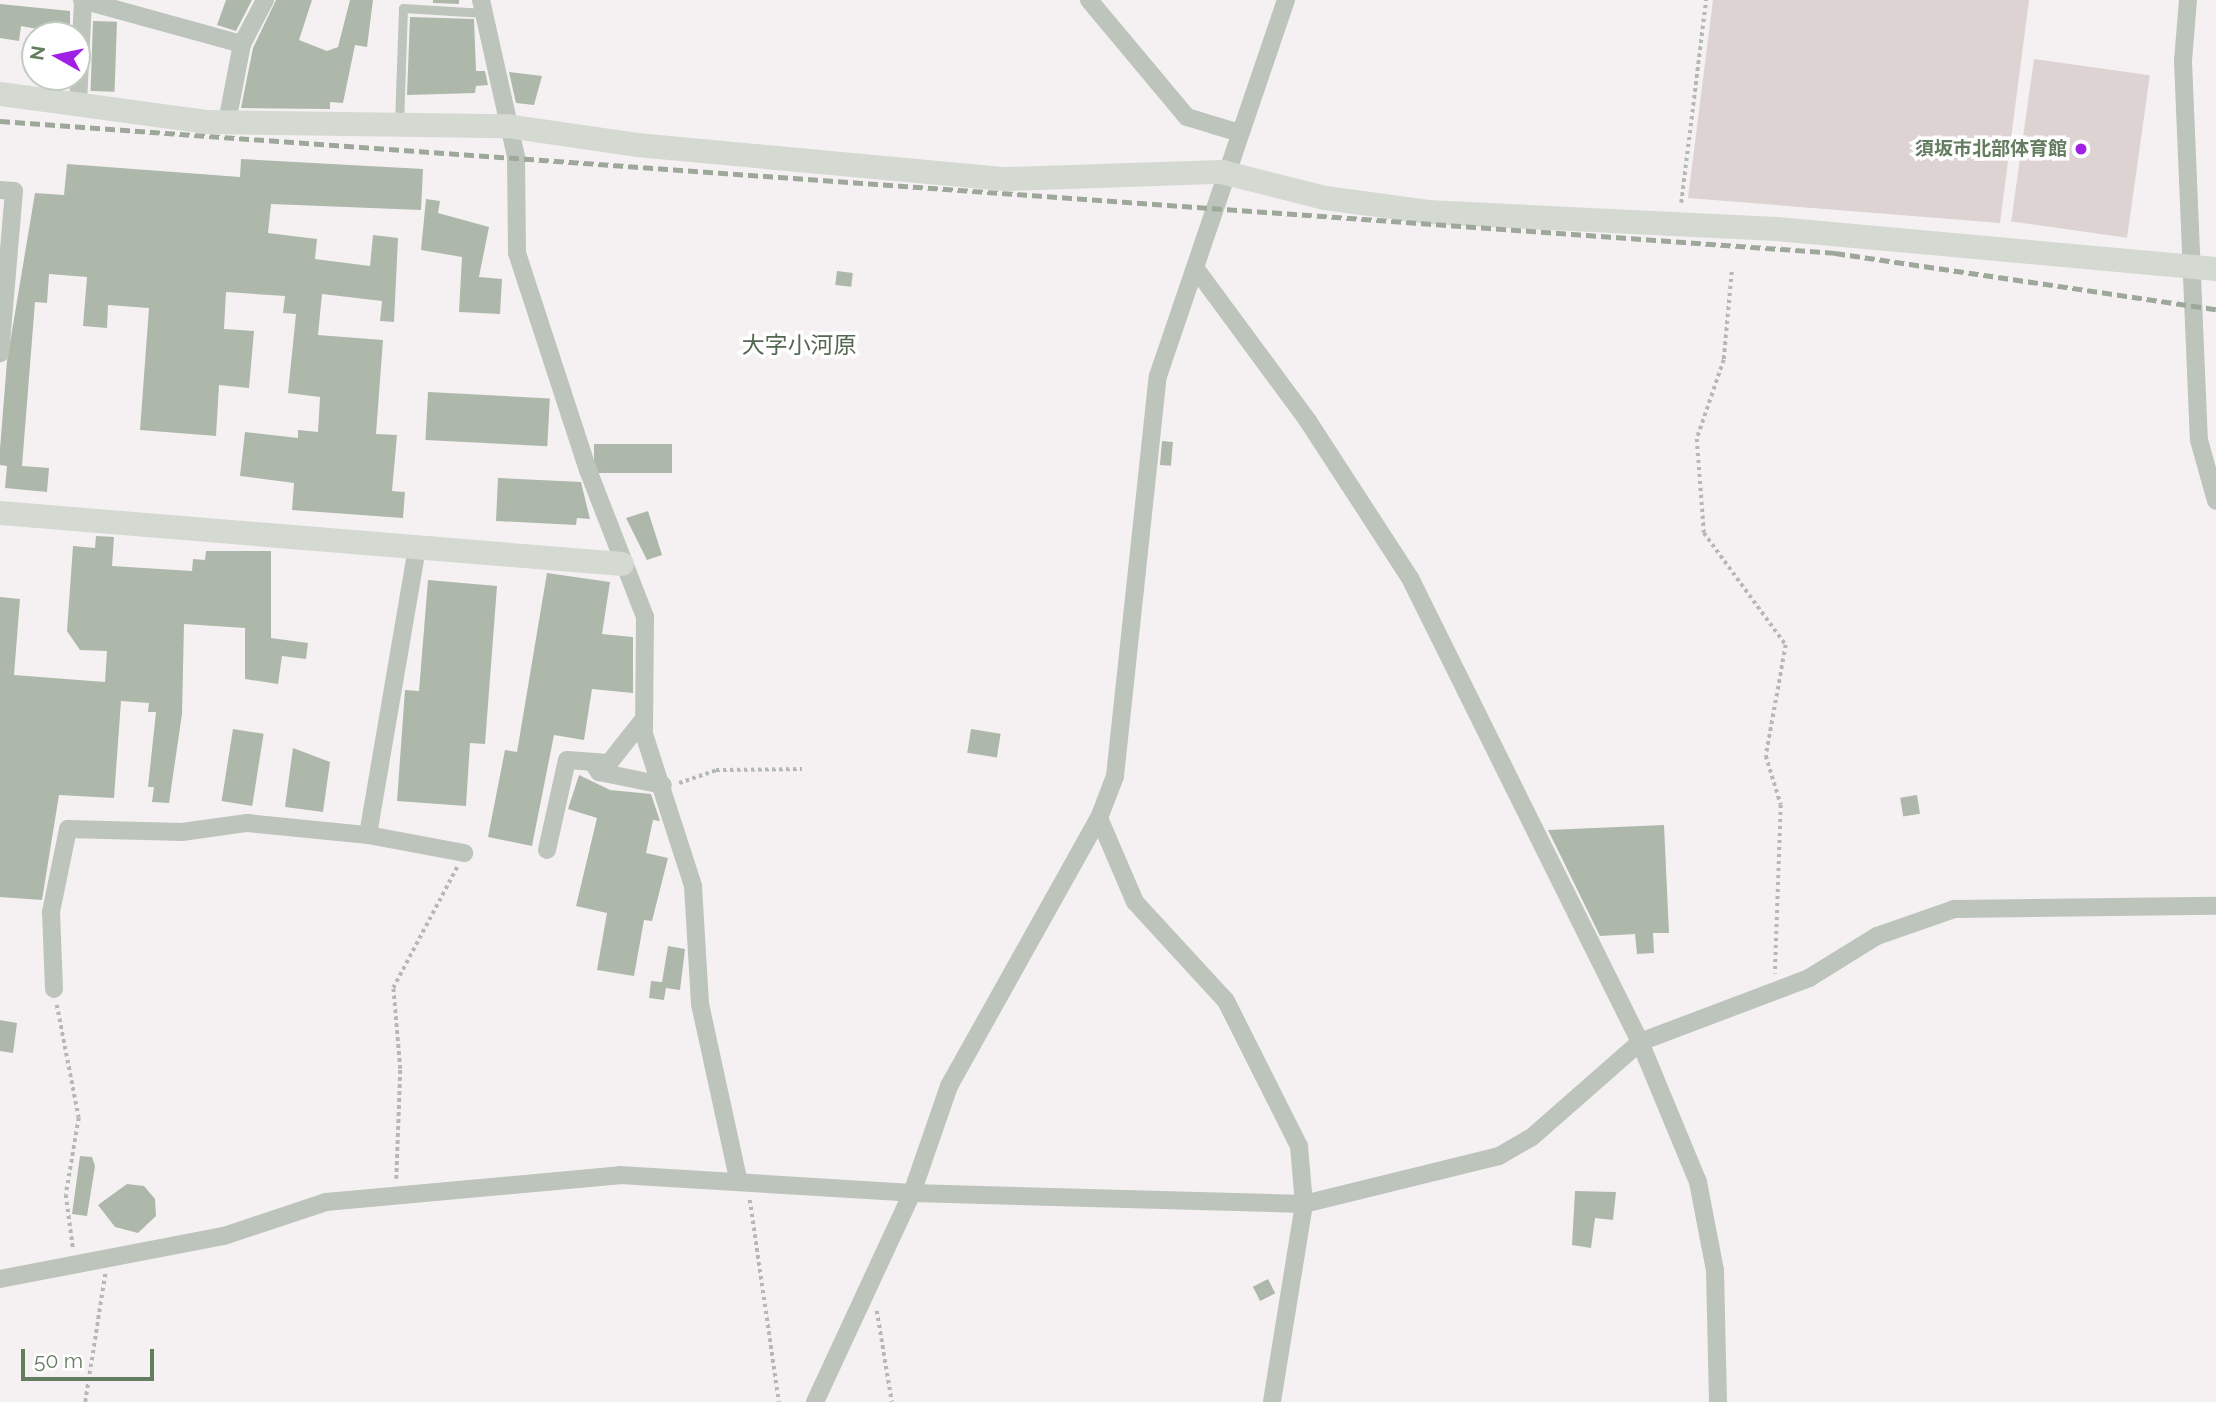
<!DOCTYPE html>
<html>
<head>
<meta charset="utf-8">
<style>
	body { margin:0 }
	#map { position:relative; width:2216px; height:1402px; overflow:hidden; background:#f5f1f3; font-family:Raleway,"Noto Sans JP",sans-serif }
	div>[style] { position:absolute }
	[style*='--x'] { left:calc(var(--x)*1px); top:calc(var(--y)*1px); width:calc(var(--w)*1px); rotate:calc(var(--a)*1deg) }
	.green>* { inset:0; background:#dcd3d2; transform-origin:0 0 }
	.building>* { inset:0; background:#adb8aa; transform-origin:0 0 }
	.path>* { height:3.5px; margin-top:-1.75px; transform-origin:0; background:repeating-linear-gradient(90deg,#b4bab3 0 3.5px,transparent 0 7px) }
	.lane>* { height:9px; margin:-4.5px; padding:0 4.5px; transform-origin:4.5px; border-radius:4.5px; background:#bcc4bb }
	.street>* { height:18px; margin:-9px; padding:0 9px; transform-origin:9px; border-radius:9px; background:#bcc4bb }
	.secondary>* { height:24px; margin:-12px; padding:0 12px; transform-origin:12px; border-radius:12px; background:#d4dad2 }
	.rail>* { height:5px; margin-top:-2.5px; transform-origin:0; background:repeating-linear-gradient(90deg,#9da89a 0 10px,transparent 0 15px) }
	.dots>* { width:19px; height:19px; translate:-50% -50%; box-sizing:border-box; border:4px solid #fff; border-radius:50% }
	span { translate:-50% -50%; white-space:nowrap; text-align:center; line-height:1.15; -webkit-text-stroke:7px #fff; paint-order:stroke }
	.poi-label { font-size:19px; color:#647c5f; font-weight:700 }
	.right { translate:-100% -50%; text-align:right }
	.quarter-label { font-size:23px; color:#546751 }
	.north { position:absolute; left:21px; top:21px; width:70px; height:70px; box-sizing:border-box; background:#fff; border:2px solid #c1cbbf; border-radius:50%; rotate:279deg; font-size:19px; font-weight:700; line-height:28px; text-align:center; color:#647c5f }
	.north::after { content:''; display:block; margin:auto; width:24px; height:32px; background:#a021e5; clip-path:polygon(50% 0,100% 100%,50% 72%,0 100%) }
	.scale { position:absolute; left:21px; top:1349px; width:133px; height:32px; box-sizing:border-box; border:4px solid #647c5f; border-top:0; padding-left:9px; font-size:21px; line-height:24px; white-space:nowrap; color:#647c5f; -webkit-text-stroke:5px #fff; paint-order:stroke }
</style>
</head>
<body>
<div id="map">
	<div class="green">
		<div style="clip-path:polygon(1713px 0,2029px 0,2000px 223px,1688px 198px)"></div>
		<div style="left:2034px;top:59px;width:117px;height:164px;rotate:8deg"></div>
	</div>
	<div class="building">
		<div style="clip-path:polygon(226px 0,252px 0,236px 31px,217px 25px)"></div>
		<div style="clip-path:polygon(276px 0,312px 0,299px 40px,327px 51px,338px 47px,350px 0,373px 0,367px 47px,355px 45px,343px 103px,330px 102px,330px 109px,241px 108px,253px 48px)"></div>
		<div style="clip-path:polygon(433px 0,459px 0,459px 4px,433px 3px)"></div>
		<div style="clip-path:polygon(0 4px,70px 11px,70px 35px,21px 26px,19px 41px,0 38px)"></div>
		<div style="clip-path:polygon(410px 17px,474px 19px,476px 71px,485px 71px,488px 85px,476px 86px,475px 93px,407px 95px)"></div>
		<div style="left:93px;top:21px;width:24px;height:70px;rotate:2deg"></div>
		<div style="clip-path:polygon(509px 72px,542px 76px,534px 105px,516px 103px)"></div>
		<div style="clip-path:polygon(241px 159px,423px 169px,421px 210px,271px 204px,268px 233px,317px 239px,315px 259px,370px 266px,373px 235px,398px 238px,394px 322px,380px 321px,382px 301px,322px 294px,318px 335px,383px 340px,376px 434px,397px 435px,392px 491px,405px 492px,403px 518px,292px 510px,294px 483px,240px 476px,245px 432px,298px 438px,298px 430px,318px 432px,320px 397px,288px 393px,296px 314px,283px 313px,285px 296px,226px 292px,224px 329px,254px 331px,249px 388px,219px 385px,216px 436px,140px 430px,149px 308px,108px 305px,107px 328px,83px 326px,87px 277px,49px 274px,47px 303px,35px 302px,22px 466px,49px 468px,47px 492px,5px 488px,7px 466px,0 465px,0 449px,7px 361px,35px 193px,64px 195px,67px 164px,240px 177px)"></div>
		<div style="clip-path:polygon(426px 199px,440px 201px,438px 213px,489px 227px,479px 277px,502px 279px,500px 314px,459px 312px,462px 257px,421px 250px)"></div>
		<div style="left:837px;top:271px;width:16px;height:14px;rotate:7deg"></div>
		<div style="left:428px;top:392px;width:122px;height:48px;rotate:3deg"></div>
		<div style="left:1162px;top:441px;width:11px;height:24px;rotate:5deg"></div>
		<div style="left:672px;top:444px;width:29px;height:78px;rotate:90deg"></div>
		<div style="clip-path:polygon(498px 478px,581px 482px,590px 519px,577px 518px,576px 525px,496px 521px)"></div>
		<div style="clip-path:polygon(648px 511px,662px 555px,647px 560px,626px 518px)"></div>
		<div style="clip-path:polygon(96px 536px,114px 537px,112px 566px,192px 571px,193px 559px,205px 560px,206px 551px,271px 551px,271px 638px,308px 643px,306px 659px,282px 656px,278px 684px,245px 679px,245px 628px,184px 624px,182px 714px,169px 803px,152px 802px,154px 787px,148px 787px,156px 712px,148px 712px,149px 703px,121px 701px,114px 798px,59px 795px,42px 900px,0 897px,0 597px,20px 599px,14px 675px,105px 682px,107px 651px,80px 650px,67px 631px,73px 546px,95px 548px)"></div>
		<div style="clip-path:polygon(547px 573px,610px 582px,602px 634px,633px 637px,633px 693px,592px 689px,584px 740px,554px 735px,532px 846px,488px 837px,505px 750px,517px 752px)"></div>
		<div style="clip-path:polygon(428px 580px,497px 586px,485px 744px,470px 743px,466px 806px,397px 801px,405px 690px,419px 691px)"></div>
		<div style="left:233px;top:729px;width:31px;height:73px;rotate:9deg"></div>
		<div style="left:971px;top:729px;width:30px;height:24px;rotate:9deg"></div>
		<div style="clip-path:polygon(293px 748px,330px 762px,323px 812px,285px 807px)"></div>
		<div style="clip-path:polygon(579px 775px,610px 790px,651px 794px,660px 821px,653px 820px,646px 853px,668px 858px,652px 921px,644px 920px,634px 976px,597px 970px,607px 913px,576px 906px,597px 818px,568px 809px)"></div>
		<div style="left:1917px;top:795px;width:19px;height:17px;rotate:81deg"></div>
		<div style="clip-path:polygon(1664px 825px,1669px 933px,1653px 933px,1654px 953px,1637px 954px,1635px 934px,1600px 936px,1548px 830px)"></div>
		<div style="clip-path:polygon(668px 946px,685px 949px,680px 990px,666px 988px,664px 1000px,649px 998px,651px 981px,662px 982px)"></div>
		<div style="clip-path:polygon(0 1020px,17px 1023px,13px 1053px,0 1051px)"></div>
		<div style="clip-path:polygon(80px 1156px,92px 1157px,95px 1166px,87px 1216px,72px 1214px)"></div>
		<div style="clip-path:polygon(127px 1184px,144px 1186px,155px 1199px,156px 1216px,138px 1233px,115px 1227px,98px 1205px)"></div>
		<div style="clip-path:polygon(1575px 1191px,1616px 1192px,1613px 1220px,1595px 1218px,1591px 1248px,1572px 1245px)"></div>
		<div style="left:1268px;top:1279px;width:16px;height:17px;rotate:63deg"></div>
	</div>
	<div class="path">
		<div style="--x:1681;--y:203;--w:205;--a:-83"></div>
		<div style="--x:1732;--y:272;--w:88;--a:95.2"></div>
		<div style="--x:1724;--y:360;--w:83;--a:108.9"></div>
		<div style="--x:1697;--y:439;--w:94;--a:85.7"></div>
		<div style="--x:1704;--y:533;--w:139;--a:53.8"></div>
		<div style="--x:1786;--y:645;--w:113;--a:100.2"></div>
		<div style="--x:1766;--y:756;--w:51;--a:73"></div>
		<div style="--x:1781;--y:805;--w:169;--a:92"></div>
		<div style="--x:679;--y:783;--w:39;--a:-19"></div>
		<div style="--x:716;--y:770;--w:86;--a:-0.7"></div>
		<div style="--x:57;--y:1005;--w:115;--a:79"></div>
		<div style="--x:79;--y:1118;--w:78;--a:99.6"></div>
		<div style="--x:66;--y:1195;--w:53;--a:82.5"></div>
		<div style="--x:396;--y:1179;--w:110;--a:-87.9"></div>
		<div style="--x:400;--y:1069;--w:81;--a:-94.9"></div>
		<div style="--x:393;--y:988;--w:137;--a:-62.1"></div>
		<div style="--x:750;--y:1200;--w:204;--a:81.8"></div>
		<div style="--x:877;--y:1311;--w:92;--a:80.6"></div>
		<div style="--x:85;--y:1402;--w:130;--a:-81.1"></div>
	</div>
	<div class="lane">
		<div style="--x:399;--y:123;--w:115;--a:-88"></div>
		<div style="--x:403;--y:8;--w:81;--a:3.5"></div>
	</div>
	<div class="street">
		<div style="--x:82;--y:0;--w:166;--a:15.4"></div>
		<div style="--x:242;--y:44;--w:79;--a:100.9"></div>
		<div style="--x:481;--y:0;--w:161;--a:77.4"></div>
		<div style="--x:516;--y:157;--w:96;--a:89.4"></div>
		<div style="--x:517;--y:253;--w:228;--a:71.9"></div>
		<div style="--x:588;--y:470;--w:158;--a:68.8"></div>
		<div style="--x:645;--y:617;--w:117;--a:90.5"></div>
		<div style="--x:644;--y:734;--w:160;--a:72.1"></div>
		<div style="--x:693;--y:886;--w:118;--a:86.6"></div>
		<div style="--x:700;--y:1004;--w:179;--a:77.7"></div>
		<div style="--x:1089;--y:0;--w:153;--a:50.1"></div>
		<div style="--x:1187;--y:117;--w:51;--a:17"></div>
		<div style="--x:2188;--y:0;--w:61;--a:94.7"></div>
		<div style="--x:2183;--y:61;--w:379;--a:87.6"></div>
		<div style="--x:2199;--y:440;--w:63;--a:74.4"></div>
		<div style="--x:242;--y:44;--w:50;--a:-62.4"></div>
		<div style="--x:78;--y:103;--w:103;--a:-87.2"></div>
		<div style="--x:0;--y:190;--w:14;--a:4"></div>
		<div style="--x:14;--y:191;--w:163;--a:94.9"></div>
		<div style="--x:1196;--y:269;--w:189;--a:53.6"></div>
		<div style="--x:1308;--y:421;--w:187;--a:57"></div>
		<div style="--x:1410;--y:578;--w:518;--a:63.63"></div>
		<div style="--x:1640;--y:1042;--w:152;--a:67.5"></div>
		<div style="--x:1698;--y:1182;--w:90;--a:79.1"></div>
		<div style="--x:1715;--y:1270;--w:132;--a:88.7"></div>
		<div style="--x:417;--y:548;--w:291;--a:99.7"></div>
		<div style="--x:368;--y:835;--w:98;--a:10.6"></div>
		<div style="--x:593;--y:763;--w:11;--a:56"></div>
		<div style="--x:599;--y:772;--w:65;--a:11.5"></div>
		<div style="--x:1099;--y:818;--w:91;--a:66.8"></div>
		<div style="--x:1135;--y:902;--w:134;--a:47.4"></div>
		<div style="--x:1226;--y:1001;--w:162;--a:63.3"></div>
		<div style="--x:1299;--y:1146;--w:58;--a:85.1"></div>
		<div style="--x:1304;--y:1204;--w:201;--a:99.2"></div>
		<div style="--x:547;--y:850;--w:92;--a:-77.5"></div>
		<div style="--x:567;--y:760;--w:42;--a:4.1"></div>
		<div style="--x:609;--y:763;--w:55;--a:-51.7"></div>
		<div style="--x:54;--y:989;--w:77;--a:-92.2"></div>
		<div style="--x:51;--y:912;--w:85;--a:-78.4"></div>
		<div style="--x:68;--y:829;--w:114;--a:1.5"></div>
		<div style="--x:182;--y:832;--w:66;--a:-7.9"></div>
		<div style="--x:247;--y:823;--w:122;--a:5.7"></div>
		<div style="--x:0;--y:1279;--w:228;--a:-10.9"></div>
		<div style="--x:224;--y:1236;--w:108;--a:-18.4"></div>
		<div style="--x:326;--y:1202;--w:295;--a:-5.2"></div>
		<div style="--x:620;--y:1175;--w:293;--a:3.5"></div>
		<div style="--x:912;--y:1193;--w:392;--a:1.6"></div>
		<div style="--x:1304;--y:1204;--w:201;--a:-13.8"></div>
		<div style="--x:1499;--y:1156;--w:38;--a:-30"></div>
		<div style="--x:1532;--y:1137;--w:144;--a:-41.3"></div>
		<div style="--x:1640;--y:1042;--w:181;--a:-20.7"></div>
		<div style="--x:1809;--y:978;--w:80;--a:-31.7"></div>
		<div style="--x:1877;--y:936;--w:82;--a:-19.3"></div>
		<div style="--x:1954;--y:909;--w:262;--a:-0.7"></div>
		<div style="--x:815;--y:1402;--w:230;--a:-65.1"></div>
		<div style="--x:912;--y:1193;--w:113;--a:-70.9"></div>
		<div style="--x:949;--y:1086;--w:307;--a:-60.8"></div>
		<div style="--x:1099;--y:818;--w:45;--a:-69.1"></div>
		<div style="--x:1115;--y:776;--w:402;--a:-83.9"></div>
		<div style="--x:1158;--y:376;--w:397;--a:-71.2"></div>
	</div>
	<div class="secondary">
		<div style="--x:0;--y:94;--w:208;--a:7.7"></div>
		<div style="--x:206;--y:122;--w:301;--a:0.8"></div>
		<div style="--x:507;--y:126;--w:131;--a:8.3"></div>
		<div style="--x:637;--y:145;--w:372;--a:5.3"></div>
		<div style="--x:1007;--y:179;--w:215;--a:-1.9"></div>
		<div style="--x:1222;--y:172;--w:106;--a:14.2"></div>
		<div style="--x:1325;--y:198;--w:104;--a:7.7"></div>
		<div style="--x:1428;--y:212;--w:349;--a:2.8"></div>
		<div style="--x:1777;--y:229;--w:441;--a:5.2"></div>
		<div style="--x:0;--y:513;--w:624;--a:4.69"></div>
	</div>
	<div class="rail">
		<div style="--x:0;--y:121;--w:1840;--a:4.11"></div>
		<div style="--x:1835;--y:253;--w:385;--a:8.4"></div>
	</div>
	<div class="dots">
		<div style="left:2081px;top:149px;background:#a021e5"></div>
	</div>
	<div class="poi-label">
		<span class="right" style="left:2067px;top:149px">須坂市北部体育館</span>
	</div>
	<div class="quarter-label">
		<span style="left:799px;top:345px">大字小河原</span>
	</div>
	<div class="north">N</div>
	<div class="scale">50 m</div>
</div>
</body>
</html>
